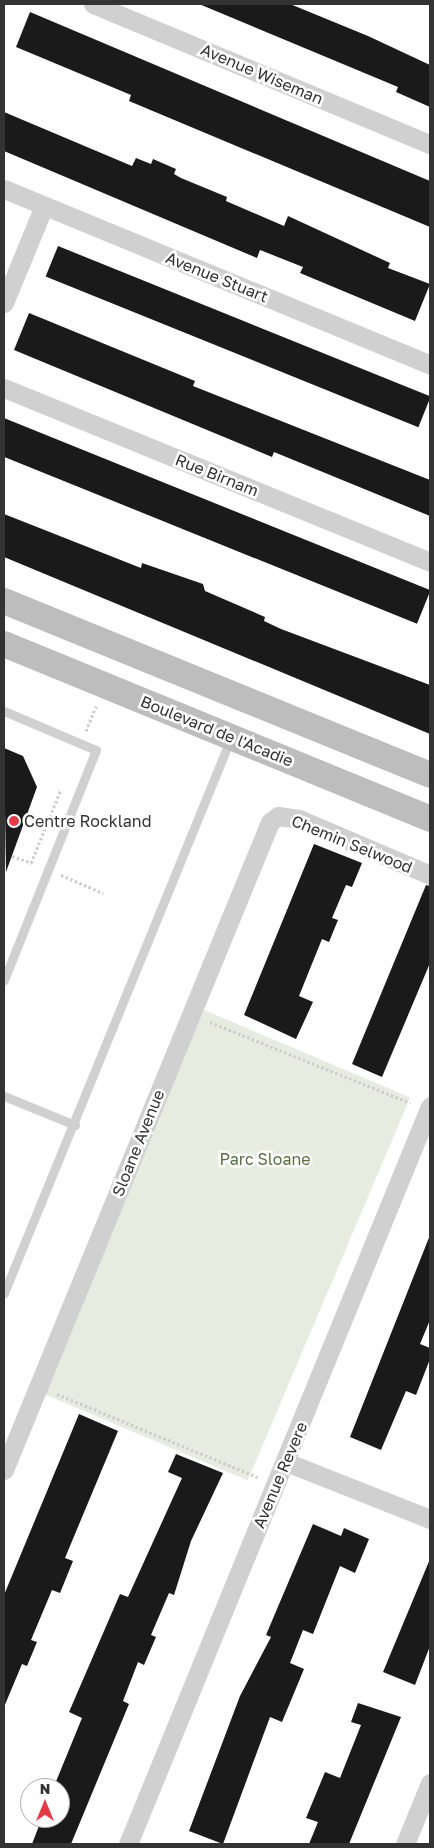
<!DOCTYPE html>
<html>
<head>
<meta charset="utf-8">
<style>
	body { margin:0 }
	#map { position:relative; width:434px; height:1848px; overflow:hidden; background:#fff; font-family:"Golos Text",sans-serif }
	div>[style] { position:absolute }
	[style*='--x'] { left:calc(var(--x)*1px); top:calc(var(--y)*1px); width:calc(var(--w)*1px); rotate:calc(var(--a)*1deg) }
	.green>* { inset:0; background:#e6ecdf; transform-origin:0 0 }
	.building>* { inset:0; background:#1a1a1a; transform-origin:0 0 }
	.path>* { height:3px; margin-top:-1.5px; transform-origin:0; background:repeating-linear-gradient(90deg,#cdcdcd 0 2.5px,transparent 0 5px) }
	.lane>* { height:9px; margin:-4.5px; padding:0 4.5px; transform-origin:4.5px; border-radius:4.5px; background:#d0d0d0 }
	.street>* { height:19px; margin:-9.5px; padding:0 9.5px; transform-origin:9.5px; border-radius:9.5px; background:#d0d0d0 }
	.secondary>* { height:26px; margin:-13px; padding:0 13px; transform-origin:13px; border-radius:13px; background:#bdbdbd }
	.dots>* { width:14px; height:14px; translate:-50% -50%; box-sizing:border-box; border:2px solid #fff; border-radius:50% }
	span { translate:-50% -50%; white-space:nowrap; text-align:center; line-height:1.15; -webkit-text-stroke:5px #fff; paint-order:stroke }
	.street-label { font-size:16px; color:#333 }
	.poi-label { font-size:16px; color:#333 }
	.left { translate:0 -50%; text-align:left }
	.park-label { font-size:16px; color:#56703f }
	.frame { position:absolute; inset:0; border:5px solid #333; pointer-events:none }
	.north { position:absolute; left:20px; top:1778px; width:50px; height:50px; box-sizing:border-box; background:#fff; border:1px solid #adadad; border-radius:50%; rotate:0deg; font-size:14px; font-weight:700; line-height:20px; text-align:center; color:#333 }
	.north::after { content:''; display:block; margin:auto; width:18px; height:22px; background:#e63946; clip-path:polygon(50% 0,100% 100%,50% 72%,0 100%) }
</style>
</head>
<body>
<div id="map">
	<div class="green">
		<div style="left:204px;top:1010px;width:224px;height:416px;rotate:23deg"></div>
	</div>
	<div class="building">
		<div style="clip-path:polygon(199px 4px,290px 4px,368px 36px,430px 65px,430px 107px,396px 92px,398px 87px)"></div>
		<div style="clip-path:polygon(30px 12px,430px 181px,430px 227px,129px 101px,131px 95px,16px 47px)"></div>
		<div style="clip-path:polygon(4px 112px,132px 166px,136px 158px,151px 164px,153px 159px,176px 169px,174px 174px,181px 178px,227px 197px,226px 201px,284px 226px,288px 216px,390px 263px,388px 268px,430px 284px,415px 321px,300px 273px,303px 267px,260px 250px,257px 258px,4px 151px)"></div>
		<div style="left:58px;top:246px;width:402px;height:33px;rotate:22deg"></div>
		<div style="clip-path:polygon(29px 313px,195px 381px,193px 386px,430px 480px,430px 516px,274px 452px,272px 457px,14px 350px)"></div>
		<div style="left:4px;top:418px;width:460px;height:36px;rotate:22deg"></div>
		<div style="clip-path:polygon(4px 514px,141px 568px,142px 563px,203px 584px,205px 591px,265px 617px,264px 621px,281px 629px,430px 685px,430px 734px,4px 557px)"></div>
		<div style="clip-path:polygon(4px 748px,23px 756px,37px 787px,6px 872px)"></div>
		<div style="clip-path:polygon(314px 844px,362px 863px,352px 887px,346px 885px,332px 918px,338px 920px,329px 942px,322px 939px,299px 996px,313px 1002px,296px 1039px,244px 1015px)"></div>
		<div style="clip-path:polygon(426px 885px,430px 886px,430px 963px,382px 1077px,352px 1064px)"></div>
		<div style="clip-path:polygon(430px 1235px,430px 1320px,420px 1344px,430px 1348px,430px 1359px,416px 1395px,406px 1391px,381px 1450px,350px 1437px)"></div>
		<div style="clip-path:polygon(79px 1414px,118px 1431px,65px 1558px,73px 1561px,60px 1593px,52px 1590px,31px 1640px,37px 1642px,27px 1666px,22px 1664px,4px 1707px,4px 1595px)"></div>
		<div style="clip-path:polygon(176px 1454px,223px 1473px,191px 1541px,174px 1595px,169px 1593px,151px 1635px,156px 1637px,144px 1665px,138px 1662px,123px 1701px,129px 1704px,71px 1844px,32px 1844px,42px 1818px,60px 1818px,60px 1786px,55px 1784px,82px 1718px,69px 1712px,120px 1594px,128px 1597px,182px 1478px,168px 1472px)"></div>
		<div style="clip-path:polygon(313px 1524px,341px 1536px,344px 1528px,369px 1539px,355px 1573px,340px 1566px,313px 1634px,303px 1630px,290px 1663px,304px 1669px,282px 1722px,270px 1717px,223px 1844px,189px 1831px,240px 1696px,271px 1637px,266px 1635px)"></div>
		<div style="clip-path:polygon(430px 1559px,430px 1646px,415px 1685px,383px 1672px)"></div>
		<div style="clip-path:polygon(358px 1703px,401px 1717px,349px 1844px,309px 1844px,318px 1822px,306px 1818px,325px 1772px,340px 1778px,361px 1725px,351px 1722px)"></div>
	</div>
	<div class="path">
		<div style="--x:86;--y:731;--w:27;--a:-68"></div>
		<div style="--x:12;--y:856;--w:21;--a:19"></div>
		<div style="--x:31;--y:863;--w:80;--a:-67.9"></div>
		<div style="--x:61;--y:875;--w:46;--a:23.2"></div>
		<div style="--x:210;--y:1022;--w:216;--a:22"></div>
		<div style="--x:57;--y:1394;--w:217;--a:22.5"></div>
	</div>
	<div class="lane">
		<div style="--x:4;--y:711;--w:100;--a:23"></div>
		<div style="--x:96;--y:750;--w:248;--a:111.8"></div>
		<div style="--x:4;--y:1096;--w:77;--a:22.2"></div>
		<div style="--x:4;--y:1293;--w:597;--a:-67.77"></div>
	</div>
	<div class="street">
		<div style="--x:93;--y:4;--w:365;--a:22.6"></div>
		<div style="--x:4;--y:189;--w:461;--a:22.4"></div>
		<div style="--x:4;--y:303;--w:105;--a:-67.6"></div>
		<div style="--x:4;--y:388;--w:460;--a:22.2"></div>
		<div style="--x:286;--y:1462;--w:155;--a:21.6"></div>
		<div style="--x:4;--y:1470;--w:700;--a:-67.68"></div>
		<div style="--x:270;--y:822;--w:10;--a:-37"></div>
		<div style="--x:278;--y:816;--w:21;--a:8"></div>
		<div style="--x:299;--y:819;--w:142;--a:23.1"></div>
		<div style="--x:128;--y:1844;--w:797;--a:-67.74"></div>
		<div style="--x:405;--y:1844;--w:66;--a:-67.7"></div>
	</div>
	<div class="secondary">
		<div style="--x:4;--y:601;--w:460;--a:22.2"></div>
		<div style="--x:4;--y:644;--w:461;--a:22.3"></div>
	</div>
	<div class="dots">
		<div style="left:14px;top:821px;background:#e63946"></div>
	</div>
	<div class="street-label">
		<span style="left:262px;top:74px;rotate:23deg">Avenue Wiseman</span>
		<span style="left:217px;top:277px;rotate:22deg">Avenue Stuart</span>
		<span style="left:217px;top:475px;rotate:22deg">Rue Birnam</span>
		<span style="left:217px;top:731px;rotate:22deg">Boulevard de l'Acadie</span>
		<span style="left:352px;top:844px;rotate:22deg">Chemin Selwood</span>
		<span style="left:138px;top:1143px;rotate:-68deg">Sloane Avenue</span>
		<span style="left:280px;top:1475px;rotate:-67deg">Avenue Revere</span>
	</div>
	<div class="poi-label">
		<span class="left" style="left:24px;top:821px">Centre Rockland</span>
	</div>
	<div class="park-label">
		<span style="left:265px;top:1159px">Parc Sloane</span>
	</div>
	<div class="frame"></div>
	<div class="north">N</div>
</div>
</body>
</html>
